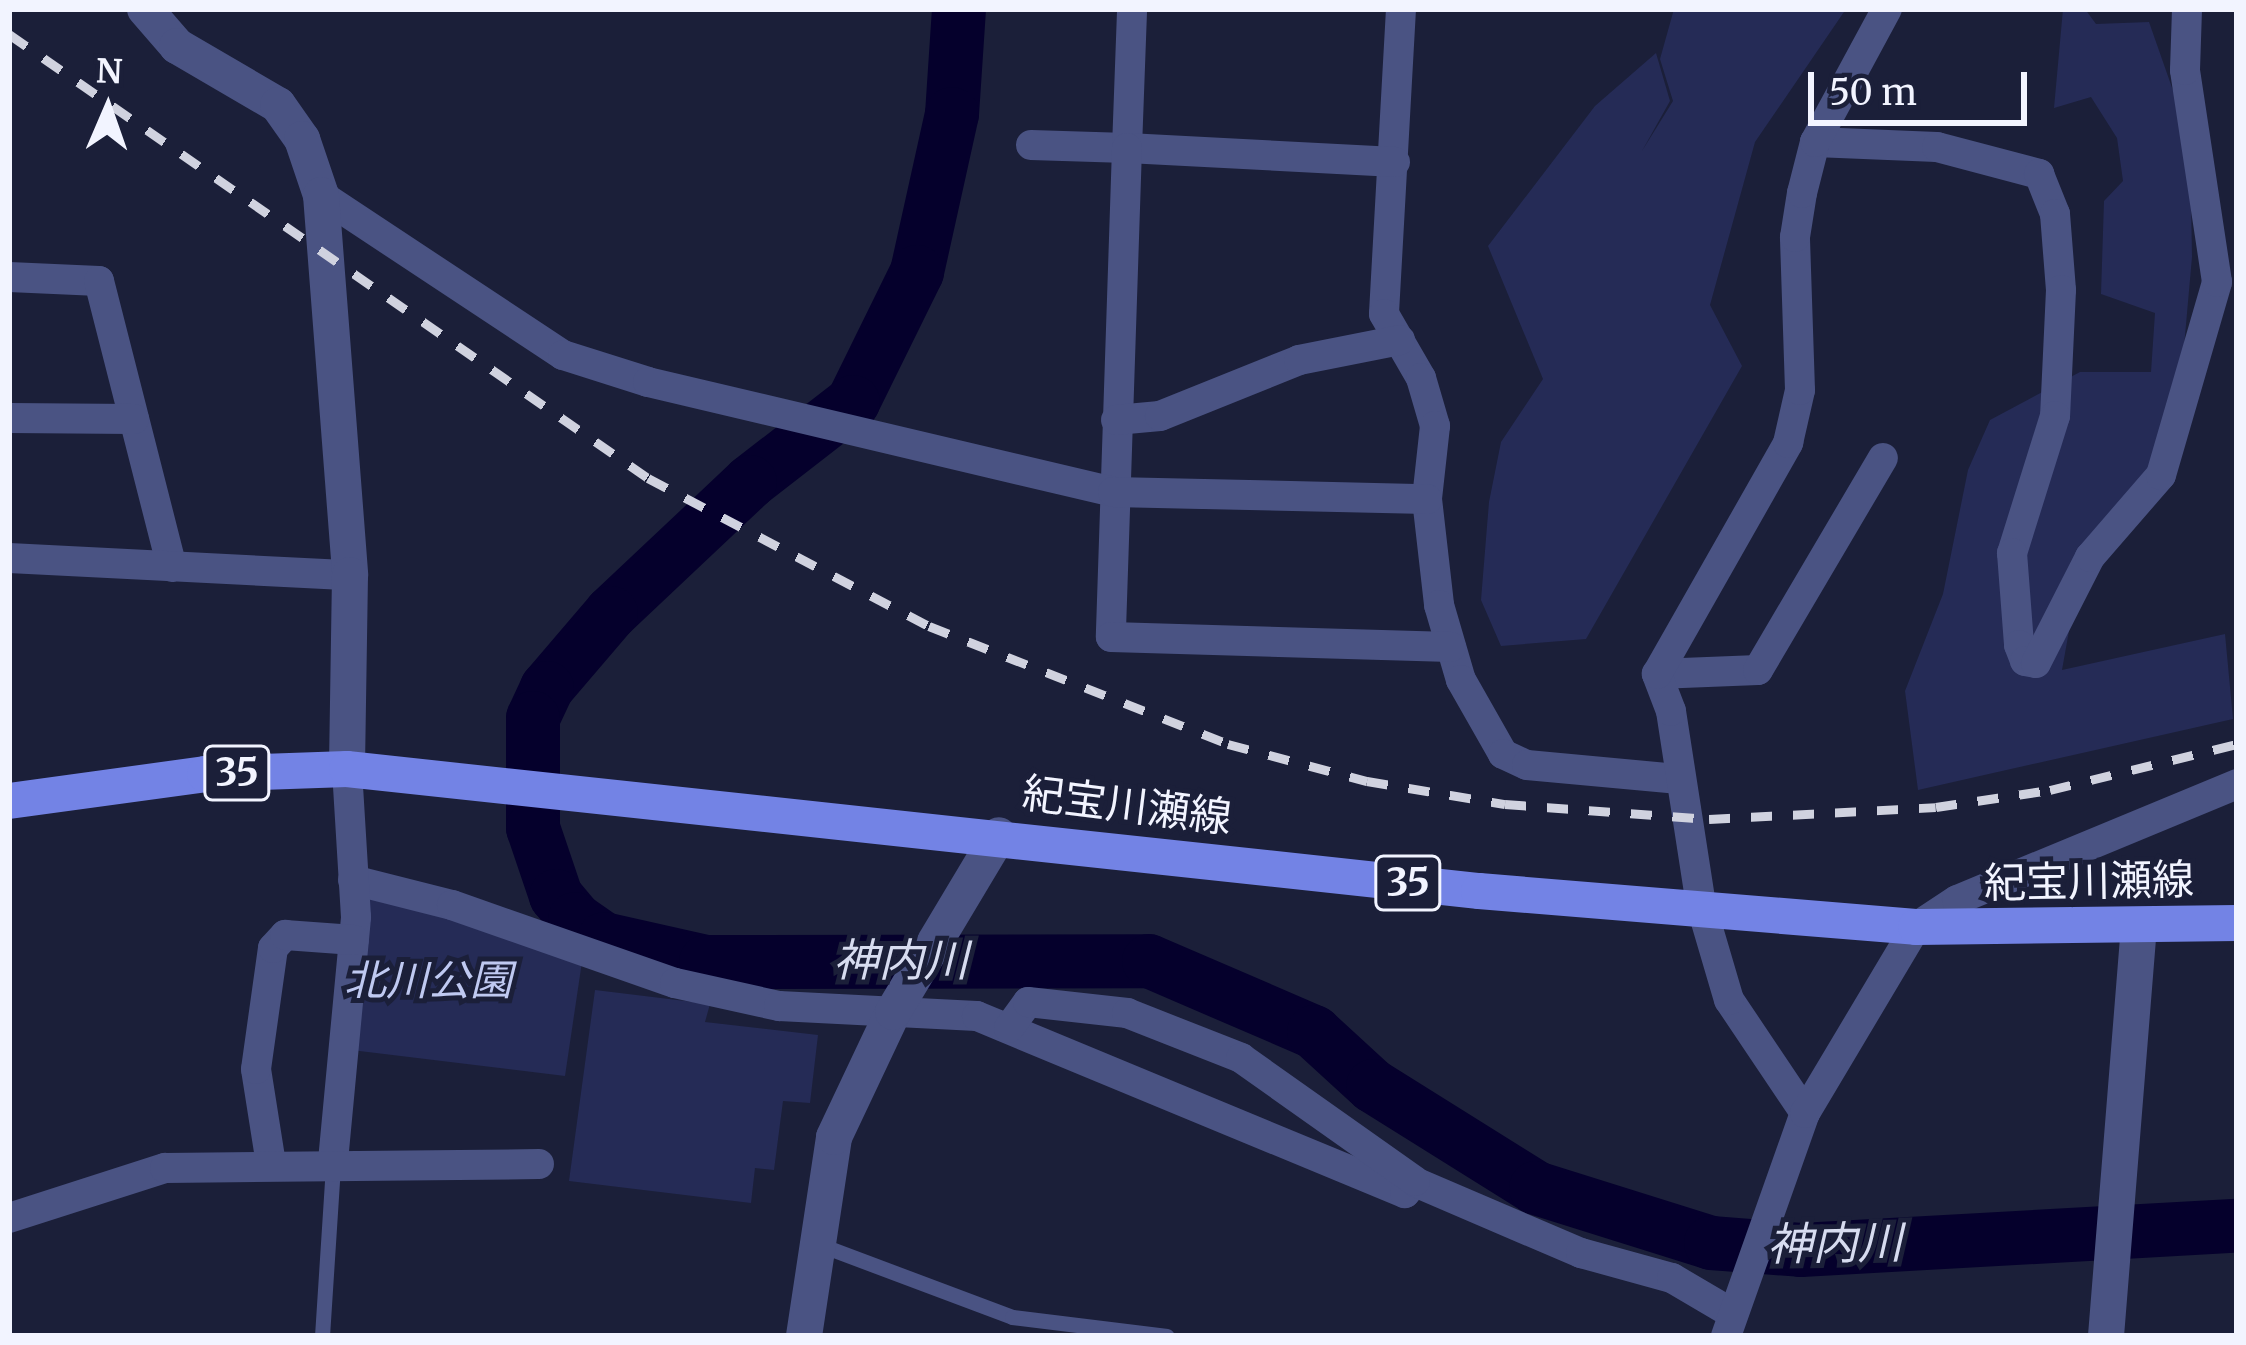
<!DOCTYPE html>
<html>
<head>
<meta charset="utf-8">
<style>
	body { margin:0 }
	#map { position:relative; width:2246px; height:1345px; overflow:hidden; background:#1b1f39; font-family:Merriweather,"Noto Sans JP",serif }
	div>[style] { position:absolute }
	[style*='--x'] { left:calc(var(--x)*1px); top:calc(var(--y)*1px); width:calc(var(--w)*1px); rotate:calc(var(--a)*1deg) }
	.green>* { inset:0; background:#252b56 }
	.river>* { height:54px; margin:-27px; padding:0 27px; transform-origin:27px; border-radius:27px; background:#05002c }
	.service>* { height:15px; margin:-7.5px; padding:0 7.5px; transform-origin:7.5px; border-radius:7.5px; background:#4a5383 }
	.minor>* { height:30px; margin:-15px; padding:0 15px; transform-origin:15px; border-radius:15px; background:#4a5383 }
	.tertiary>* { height:36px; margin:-18px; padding:0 18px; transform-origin:18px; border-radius:18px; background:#4a5383 }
	.primary>* { height:36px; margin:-18px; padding:0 18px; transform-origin:18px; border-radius:18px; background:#7383e5 }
	.rail>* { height:9px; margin-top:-4.5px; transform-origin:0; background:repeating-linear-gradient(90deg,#d0d2df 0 21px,transparent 0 42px) }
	span { translate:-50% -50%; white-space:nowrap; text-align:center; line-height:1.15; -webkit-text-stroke:10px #1b1f39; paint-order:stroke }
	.shield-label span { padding:3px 9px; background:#1b1f39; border:3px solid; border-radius:9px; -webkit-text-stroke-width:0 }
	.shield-label { font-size:39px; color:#f2f4ff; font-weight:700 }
	.street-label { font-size:42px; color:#f2f4ff }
	.park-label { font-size:42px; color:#bfc9f1; font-style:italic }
	.water-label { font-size:45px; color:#d7dcf0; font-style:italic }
	.frame { position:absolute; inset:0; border:12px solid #f2f4ff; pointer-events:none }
	.north { position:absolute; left:48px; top:48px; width:120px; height:120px; -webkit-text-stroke:9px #1b1f39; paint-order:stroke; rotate:2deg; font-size:33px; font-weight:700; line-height:48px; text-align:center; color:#f2f4ff }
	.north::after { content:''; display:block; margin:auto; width:42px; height:54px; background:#f2f4ff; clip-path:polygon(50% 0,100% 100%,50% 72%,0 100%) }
	.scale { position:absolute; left:1808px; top:72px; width:219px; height:54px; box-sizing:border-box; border:6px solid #f2f4ff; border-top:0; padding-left:15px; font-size:36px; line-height:42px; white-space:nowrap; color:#f2f4ff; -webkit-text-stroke:9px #1b1f39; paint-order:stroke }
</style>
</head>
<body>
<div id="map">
	<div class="green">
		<div style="clip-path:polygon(1674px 9px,1846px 9px,1755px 142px,1710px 305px,1742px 366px,1586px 639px,1501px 646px,1481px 600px,1489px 502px,1501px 442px,1543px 379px,1488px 246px,1595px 106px,1656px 53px,1670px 101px,1642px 151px,1673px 101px,1660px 59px)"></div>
		<div style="clip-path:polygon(2063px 9px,2085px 9px,2096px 24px,2149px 22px,2190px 139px,2192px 257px,2179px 403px,2153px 485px,2079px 575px,2062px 670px,2225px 634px,2233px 719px,1918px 790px,1905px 691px,1943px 594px,1968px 470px,1990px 420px,2080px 372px,2151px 372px,2155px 313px,2101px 294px,2104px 201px,2123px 181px,2117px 138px,2091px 97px,2054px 108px)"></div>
		<div style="clip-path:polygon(353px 880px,583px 955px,565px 1076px,343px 1049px)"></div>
		<div style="clip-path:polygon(595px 990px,710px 1004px,705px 1022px,818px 1035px,810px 1103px,783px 1101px,774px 1170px,755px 1168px,751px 1203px,569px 1181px)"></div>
	</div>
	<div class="river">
		<div style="--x:959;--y:9;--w:105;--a:93.8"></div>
		<div style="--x:952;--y:114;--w:162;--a:102.5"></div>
		<div style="--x:917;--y:272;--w:145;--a:116.2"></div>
		<div style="--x:853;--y:402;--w:130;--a:142.2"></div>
		<div style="--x:750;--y:482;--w:191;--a:136.7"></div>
		<div style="--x:611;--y:613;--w:99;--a:130.5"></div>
		<div style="--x:547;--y:688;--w:33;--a:115"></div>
		<div style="--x:533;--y:718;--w:110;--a:90"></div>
		<div style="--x:533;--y:828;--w:72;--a:71.3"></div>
		<div style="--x:556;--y:896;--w:30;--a:50"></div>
		<div style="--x:575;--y:919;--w:35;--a:35"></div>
		<div style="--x:604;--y:939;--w:105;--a:12.7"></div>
		<div style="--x:706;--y:962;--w:443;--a:-0.1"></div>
		<div style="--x:1149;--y:961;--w:180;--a:23.3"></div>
		<div style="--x:1314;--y:1032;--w:80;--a:42.5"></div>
		<div style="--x:1373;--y:1086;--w:192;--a:32"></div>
		<div style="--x:1536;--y:1188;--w:183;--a:17.4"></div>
		<div style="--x:1711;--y:1243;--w:90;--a:4.4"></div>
		<div style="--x:1801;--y:1250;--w:437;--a:-3.2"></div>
	</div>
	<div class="service">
		<div style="--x:818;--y:1244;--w:207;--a:20.6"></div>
		<div style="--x:1012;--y:1317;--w:156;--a:7"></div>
		<div style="--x:322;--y:1336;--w:172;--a:-86.3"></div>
	</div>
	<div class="minor">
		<div style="--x:1401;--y:9;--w:305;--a:93.2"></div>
		<div style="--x:1384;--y:314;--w:74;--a:60"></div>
		<div style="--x:1421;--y:378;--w:50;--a:73.7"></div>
		<div style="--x:1435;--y:426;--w:73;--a:96.3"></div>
		<div style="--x:1427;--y:499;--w:107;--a:83.5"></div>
		<div style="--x:1439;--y:605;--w:78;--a:73.7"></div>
		<div style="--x:1461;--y:680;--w:85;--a:60.4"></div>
		<div style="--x:1503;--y:754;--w:26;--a:25"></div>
		<div style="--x:1527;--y:765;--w:153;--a:5.3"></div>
		<div style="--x:1815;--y:142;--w:122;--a:2.3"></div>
		<div style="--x:1937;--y:147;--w:106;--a:14.8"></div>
		<div style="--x:2039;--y:174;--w:43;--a:68.2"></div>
		<div style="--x:2055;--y:214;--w:76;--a:85.5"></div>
		<div style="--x:2061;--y:290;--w:126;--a:92.7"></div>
		<div style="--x:2055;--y:416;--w:144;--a:107.4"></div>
		<div style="--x:2012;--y:553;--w:92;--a:85.6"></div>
		<div style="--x:2019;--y:645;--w:17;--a:69"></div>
		<div style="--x:2025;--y:661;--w:11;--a:10"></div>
		<div style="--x:2036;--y:663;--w:119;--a:-63"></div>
		<div style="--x:2090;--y:557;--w:108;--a:-49.1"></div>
		<div style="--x:2161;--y:475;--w:201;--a:-73.8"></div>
		<div style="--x:2217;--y:282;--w:214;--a:-98.6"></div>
		<div style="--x:2185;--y:70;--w:61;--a:-88.1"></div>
		<div style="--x:1031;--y:145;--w:96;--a:1.8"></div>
		<div style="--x:1127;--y:148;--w:139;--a:-87.9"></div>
		<div style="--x:1395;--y:162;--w:268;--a:-177"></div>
		<div style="--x:1127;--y:148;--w:489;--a:91.9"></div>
		<div style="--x:1111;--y:637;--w:340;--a:1.7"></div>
		<div style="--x:321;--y:195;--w:290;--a:33.5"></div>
		<div style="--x:563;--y:355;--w:89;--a:17.6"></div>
		<div style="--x:648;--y:382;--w:478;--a:13.3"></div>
		<div style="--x:1113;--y:492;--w:314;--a:1.3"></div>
		<div style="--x:9;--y:277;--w:90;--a:2.5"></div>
		<div style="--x:99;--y:281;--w:295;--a:75.7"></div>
		<div style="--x:9;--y:418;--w:125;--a:0.5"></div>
		<div style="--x:1116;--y:420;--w:44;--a:-5.2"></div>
		<div style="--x:1160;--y:416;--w:150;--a:-21.9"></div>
		<div style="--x:1299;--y:360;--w:103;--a:-11.2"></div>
		<div style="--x:9;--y:558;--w:341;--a:2.9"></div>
		<div style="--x:1657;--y:674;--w:101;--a:-2.3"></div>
		<div style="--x:1758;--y:670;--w:246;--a:-59.5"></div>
		<div style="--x:353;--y:880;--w:102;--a:14.2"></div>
		<div style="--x:452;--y:905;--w:236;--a:19.3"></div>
		<div style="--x:675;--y:983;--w:107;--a:12.5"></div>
		<div style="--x:779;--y:1006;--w:198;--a:2.9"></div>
		<div style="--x:977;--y:1016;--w:463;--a:22.5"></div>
		<div style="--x:1405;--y:1193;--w:15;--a:-48"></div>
		<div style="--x:1415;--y:1182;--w:181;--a:23.2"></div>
		<div style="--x:1581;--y:1253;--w:94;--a:15.4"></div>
		<div style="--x:1672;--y:1278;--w:71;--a:30.5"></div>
		<div style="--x:1009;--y:1028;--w:32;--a:-54"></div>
		<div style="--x:1028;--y:1002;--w:100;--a:6.3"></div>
		<div style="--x:1127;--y:1013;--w:123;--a:21.5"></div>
		<div style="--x:1241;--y:1058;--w:213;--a:35.3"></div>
		<div style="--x:1805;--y:1113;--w:136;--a:-123.9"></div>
		<div style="--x:1729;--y:1000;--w:99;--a:-106.4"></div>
		<div style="--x:1701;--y:905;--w:196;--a:-98.8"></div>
		<div style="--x:1671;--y:711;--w:40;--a:-111"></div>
		<div style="--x:1657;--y:674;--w:266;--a:-60.4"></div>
		<div style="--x:1788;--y:443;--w:54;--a:-77.2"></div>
		<div style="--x:1800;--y:390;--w:153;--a:-91.9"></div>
		<div style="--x:1795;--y:237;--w:45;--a:-81"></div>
		<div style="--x:1802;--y:193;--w:53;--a:-75.7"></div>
		<div style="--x:1815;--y:142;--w:151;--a:-61.6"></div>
		<div style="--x:333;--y:1161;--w:245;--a:-84.6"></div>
		<div style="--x:356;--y:917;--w:148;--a:-93.5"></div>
		<div style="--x:271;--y:1164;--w:96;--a:-99"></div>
		<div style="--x:256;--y:1069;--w:122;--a:-82"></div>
		<div style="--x:273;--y:948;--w:18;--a:-47"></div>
		<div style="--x:285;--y:935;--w:69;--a:4.1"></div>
		<div style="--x:9;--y:1218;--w:164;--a:-17.8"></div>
		<div style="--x:165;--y:1168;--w:374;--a:-0.6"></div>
		<div style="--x:1726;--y:1336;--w:237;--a:-70.5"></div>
		<div style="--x:1805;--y:1113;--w:217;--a:-59.2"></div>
		<div style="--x:1916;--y:927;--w:49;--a:-33.4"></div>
		<div style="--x:1957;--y:900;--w:303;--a:-22.5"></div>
	</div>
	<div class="tertiary">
		<div style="--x:145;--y:9;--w:49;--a:49.1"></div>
		<div style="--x:177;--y:46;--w:117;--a:30.3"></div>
		<div style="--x:278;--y:105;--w:42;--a:54.8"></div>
		<div style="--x:302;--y:139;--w:59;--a:71.3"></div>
		<div style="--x:321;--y:195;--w:381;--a:85.6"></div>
		<div style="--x:350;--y:575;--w:194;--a:90.9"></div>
		<div style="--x:804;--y:1336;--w:201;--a:-81.4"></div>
		<div style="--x:834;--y:1137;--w:138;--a:-64.7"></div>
		<div style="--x:893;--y:1012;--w:206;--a:-59.1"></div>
		<div style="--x:2106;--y:1336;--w:408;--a:-85.4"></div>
	</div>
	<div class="primary">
		<div style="--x:9;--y:801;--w:198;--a:-7.8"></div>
		<div style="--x:205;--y:774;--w:142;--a:-2"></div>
		<div style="--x:347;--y:769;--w:1139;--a:6.15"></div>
		<div style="--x:1479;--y:891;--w:438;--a:4.7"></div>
		<div style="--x:1916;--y:927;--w:321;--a:-0.7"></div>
	</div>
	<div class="rail">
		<div style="--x:9;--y:34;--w:778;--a:34.79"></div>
		<div style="--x:648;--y:478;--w:318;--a:27.8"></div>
		<div style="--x:929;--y:626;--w:321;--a:21.5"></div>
		<div style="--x:1228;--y:744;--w:144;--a:14.9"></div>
		<div style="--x:1367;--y:781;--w:140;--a:9.5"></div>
		<div style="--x:1505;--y:804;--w:205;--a:4.2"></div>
		<div style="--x:1709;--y:819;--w:227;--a:-3"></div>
		<div style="--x:1936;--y:807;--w:115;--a:-8.5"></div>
		<div style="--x:2050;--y:790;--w:193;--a:-13.8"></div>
	</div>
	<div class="shield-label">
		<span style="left:237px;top:773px">35</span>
		<span style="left:1408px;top:883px">35</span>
	</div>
	<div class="street-label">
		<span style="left:1127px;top:805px;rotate:7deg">紀宝川瀬線</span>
		<span style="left:2089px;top:881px;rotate:-1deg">紀宝川瀬線</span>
	</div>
	<div class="park-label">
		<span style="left:428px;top:980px">北川公園</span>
	</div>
	<div class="water-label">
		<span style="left:901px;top:961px">神内川</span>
		<span style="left:1835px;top:1244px;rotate:-1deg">神内川</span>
	</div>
	<div class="frame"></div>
	<div class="north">N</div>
	<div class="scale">50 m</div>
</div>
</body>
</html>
